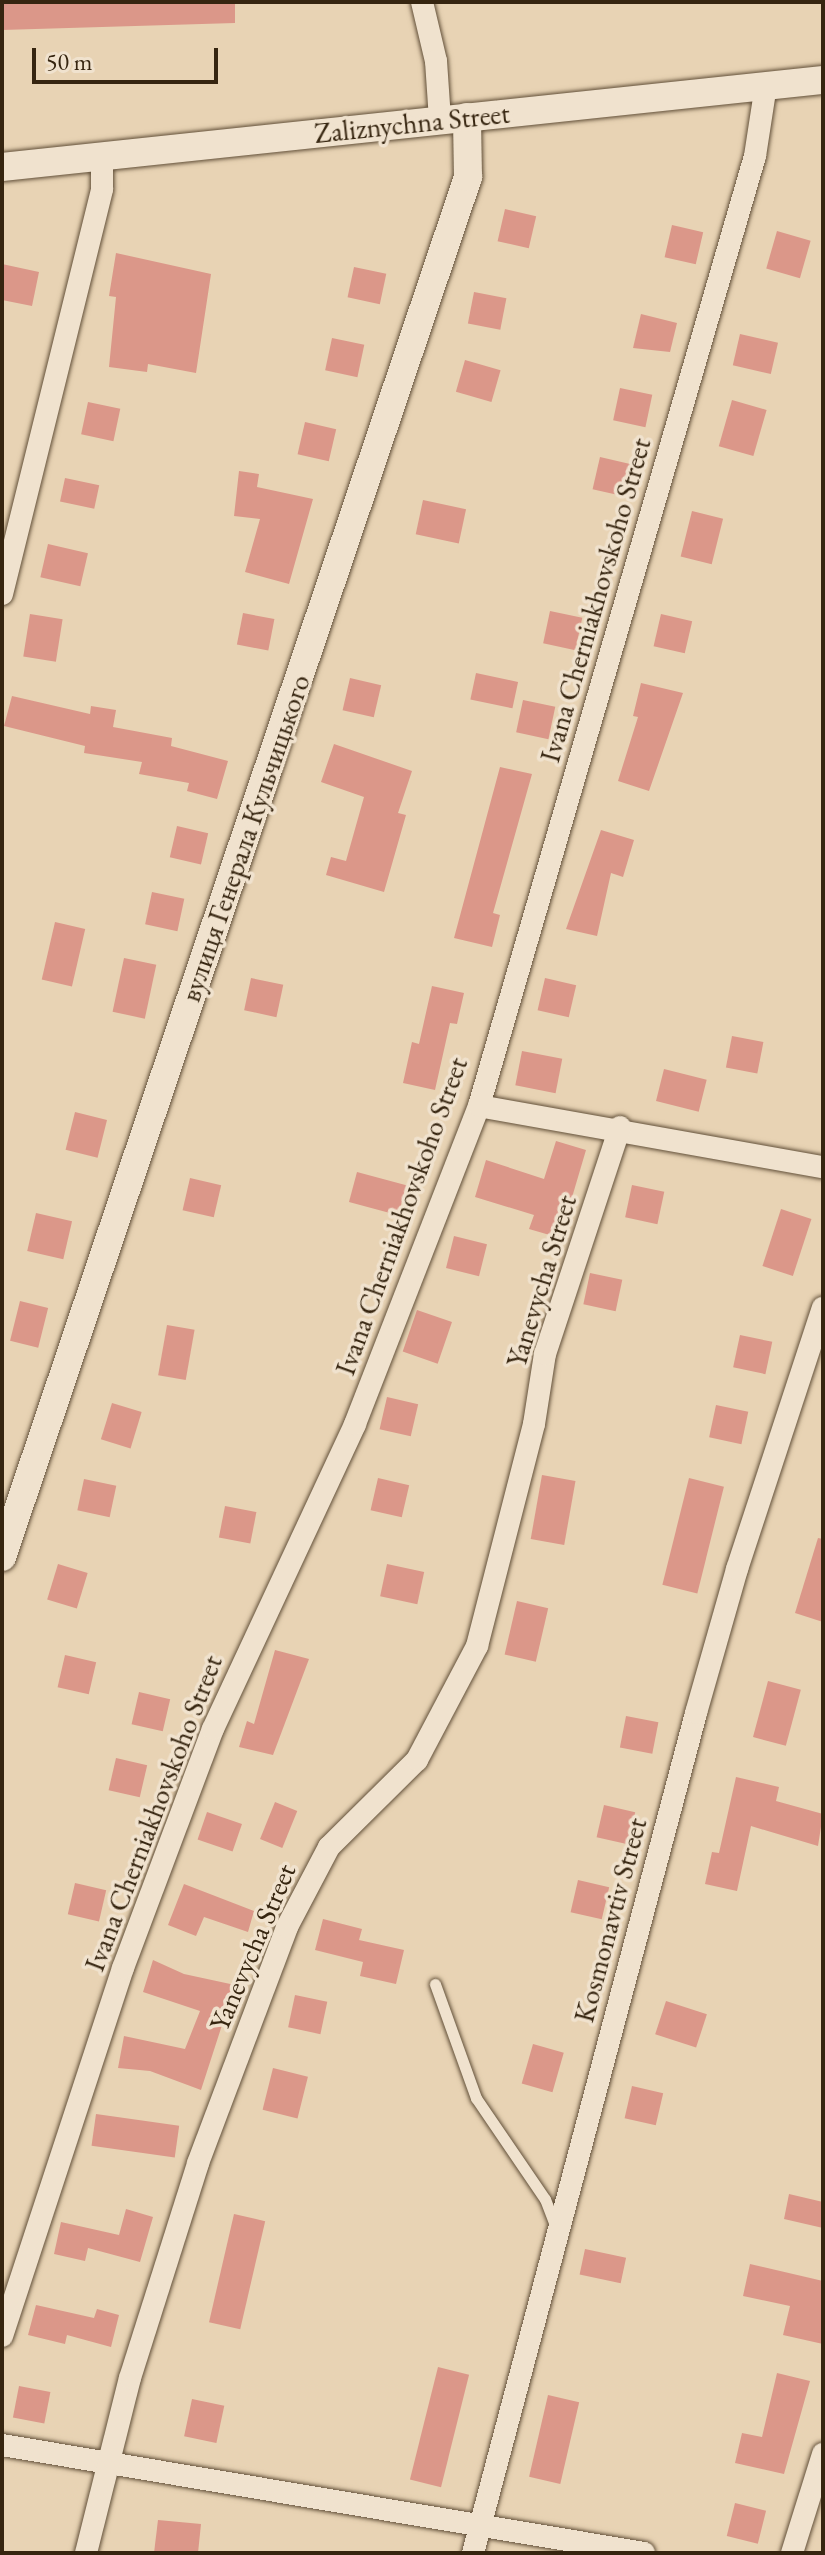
<!DOCTYPE html>
<html>
<head>
<meta charset="utf-8">
<style>
	body { margin:0 }
	#map { position:relative; width:825px; height:2555px; overflow:hidden; background:#e8d3b4; font-family:"EB Garamond",serif }
	div>[style] { position:absolute }
	[style*='--x'] { left:calc(var(--x)*1px); top:calc(var(--y)*1px); width:calc(var(--w)*1px); rotate:calc(var(--a)*1deg) }
	.building>* { inset:0; background:#db9789; transform-origin:0 0 }
	.roads { filter:drop-shadow(0 0 2px #625039) drop-shadow(0 0 2px #625039) }
	.service>* { height:11px; margin:-5.5px; padding:0 5.5px; transform-origin:5.5px; border-radius:5.5px; background:#f0e2ce }
	.minor>* { height:22px; margin:-11px; padding:0 11px; transform-origin:11px; border-radius:11px; background:#f0e2ce }
	.tertiary>* { height:28px; margin:-14px; padding:0 14px; transform-origin:14px; border-radius:14px; background:#f0e2ce }
	span { translate:-50% -50%; white-space:nowrap; text-align:center; line-height:1.15; -webkit-text-stroke:7px #f0e2ce; paint-order:stroke }
	.street-label { font-size:28px; color:#362510 }
	.frame { position:absolute; inset:0; border:4px solid #362510; pointer-events:none }
	.scale { position:absolute; left:32px; top:48px; width:186px; height:36px; box-sizing:border-box; border:4px solid #362510; border-top:0; padding-left:10px; font-size:24px; line-height:28px; white-space:nowrap; color:#362510; -webkit-text-stroke:6px #f0e2ce; paint-order:stroke }
</style>
</head>
<body>
<div id="map">
	<div class="building">
		<div style="clip-path:polygon(2px 2px,235px 2px,235px 23px,2px 30px)"></div>
		<div style="left:505px;top:209px;width:32px;height:33px;rotate:13deg"></div>
		<div style="left:672px;top:225px;width:32px;height:33px;rotate:13deg"></div>
		<div style="left:777px;top:231px;width:35px;height:39px;rotate:16deg"></div>
		<div style="clip-path:polygon(116px 253px,211px 274px,196px 373px,148px 364px,147px 372px,109px 367px,116px 297px,109px 296px)"></div>
		<div style="clip-path:polygon(2px 264px,39px 272px,32px 306px,2px 300px)"></div>
		<div style="left:354px;top:267px;width:33px;height:31px;rotate:12deg"></div>
		<div style="left:474px;top:292px;width:33px;height:32px;rotate:11deg"></div>
		<div style="clip-path:polygon(641px 314px,677px 323px,670px 352px,633px 348px)"></div>
		<div style="left:740px;top:334px;width:39px;height:32px;rotate:13deg"></div>
		<div style="left:332px;top:338px;width:33px;height:33px;rotate:12deg"></div>
		<div style="left:465px;top:360px;width:37px;height:33px;rotate:16deg"></div>
		<div style="left:620px;top:388px;width:33px;height:33px;rotate:12deg"></div>
		<div style="left:732px;top:400px;width:36px;height:48px;rotate:16deg"></div>
		<div style="left:88px;top:402px;width:33px;height:33px;rotate:12deg"></div>
		<div style="left:305px;top:422px;width:32px;height:33px;rotate:13deg"></div>
		<div style="left:600px;top:457px;width:32px;height:33px;rotate:13deg"></div>
		<div style="clip-path:polygon(239px 471px,259px 474px,257px 487px,313px 499px,289px 584px,245px 572px,260px 519px,234px 516px)"></div>
		<div style="left:65px;top:478px;width:35px;height:24px;rotate:12deg"></div>
		<div style="left:423px;top:500px;width:44px;height:35px;rotate:12deg"></div>
		<div style="left:692px;top:511px;width:32px;height:47px;rotate:14deg"></div>
		<div style="left:48px;top:544px;width:41px;height:34px;rotate:13deg"></div>
		<div style="left:550px;top:611px;width:33px;height:33px;rotate:12deg"></div>
		<div style="left:243px;top:613px;width:32px;height:32px;rotate:11deg"></div>
		<div style="left:30px;top:614px;width:33px;height:43px;rotate:9deg"></div>
		<div style="left:661px;top:614px;width:32px;height:33px;rotate:13deg"></div>
		<div style="left:476px;top:673px;width:43px;height:27px;rotate:12deg"></div>
		<div style="left:350px;top:678px;width:32px;height:33px;rotate:13deg"></div>
		<div style="clip-path:polygon(641px 683px,683px 693px,649px 791px,618px 781px,638px 717px,633px 716px)"></div>
		<div style="clip-path:polygon(12px 696px,90px 714px,91px 706px,116px 710px,113px 727px,172px 738px,171px 746px,228px 761px,217px 799px,187px 791px,189px 783px,139px 774px,142px 762px,84px 753px,85px 746px,4px 726px)"></div>
		<div style="left:523px;top:700px;width:33px;height:33px;rotate:12deg"></div>
		<div style="clip-path:polygon(334px 744px,412px 771px,398px 813px,406px 815px,384px 892px,326px 875px,331px 857px,346px 861px,364px 797px,321px 782px)"></div>
		<div style="clip-path:polygon(500px 767px,532px 774px,493px 913px,500px 915px,492px 947px,454px 938px)"></div>
		<div style="left:177px;top:826px;width:32px;height:32px;rotate:13deg"></div>
		<div style="clip-path:polygon(601px 830px,634px 840px,623px 877px,611px 873px,597px 936px,566px 929px)"></div>
		<div style="left:152px;top:892px;width:33px;height:33px;rotate:12deg"></div>
		<div style="left:55px;top:922px;width:31px;height:59px;rotate:13deg"></div>
		<div style="left:124px;top:958px;width:33px;height:55px;rotate:12deg"></div>
		<div style="left:251px;top:978px;width:33px;height:33px;rotate:12deg"></div>
		<div style="left:545px;top:978px;width:32px;height:33px;rotate:13deg"></div>
		<div style="clip-path:polygon(432px 986px,464px 993px,457px 1024px,450px 1023px,435px 1090px,403px 1083px,412px 1042px,419px 1044px)"></div>
		<div style="left:732px;top:1036px;width:32px;height:32px;rotate:11deg"></div>
		<div style="left:522px;top:1051px;width:41px;height:35px;rotate:11deg"></div>
		<div style="left:664px;top:1069px;width:44px;height:33px;rotate:14deg"></div>
		<div style="left:75px;top:1112px;width:33px;height:39px;rotate:14deg"></div>
		<div style="clip-path:polygon(556px 1141px,586px 1150px,560px 1238px,529px 1229px,534px 1215px,475px 1197px,486px 1160px,544px 1179px)"></div>
		<div style="left:357px;top:1172px;width:51px;height:31px;rotate:15deg"></div>
		<div style="left:190px;top:1178px;width:32px;height:33px;rotate:13deg"></div>
		<div style="left:632px;top:1185px;width:33px;height:33px;rotate:12deg"></div>
		<div style="left:781px;top:1209px;width:32px;height:60px;rotate:18deg"></div>
		<div style="left:36px;top:1213px;width:37px;height:39px;rotate:13deg"></div>
		<div style="left:454px;top:1236px;width:34px;height:33px;rotate:14deg"></div>
		<div style="left:590px;top:1273px;width:33px;height:32px;rotate:12deg"></div>
		<div style="left:20px;top:1301px;width:29px;height:41px;rotate:14deg"></div>
		<div style="left:417px;top:1310px;width:37px;height:44px;rotate:19deg"></div>
		<div style="left:167px;top:1325px;width:28px;height:51px;rotate:10deg"></div>
		<div style="left:740px;top:1335px;width:33px;height:33px;rotate:12deg"></div>
		<div style="left:387px;top:1397px;width:32px;height:33px;rotate:13deg"></div>
		<div style="left:112px;top:1403px;width:31px;height:38px;rotate:17deg"></div>
		<div style="left:716px;top:1405px;width:33px;height:33px;rotate:12deg"></div>
		<div style="left:542px;top:1475px;width:34px;height:65px;rotate:10deg"></div>
		<div style="left:378px;top:1478px;width:32px;height:33px;rotate:13deg"></div>
		<div style="left:689px;top:1478px;width:36px;height:110px;rotate:14deg"></div>
		<div style="left:84px;top:1479px;width:33px;height:32px;rotate:12deg"></div>
		<div style="left:225px;top:1506px;width:32px;height:32px;rotate:11deg"></div>
		<div style="clip-path:polygon(818px 1538px,823px 1539px,823px 1622px,795px 1613px)"></div>
		<div style="left:58px;top:1564px;width:31px;height:37px;rotate:17deg"></div>
		<div style="left:387px;top:1564px;width:38px;height:33px;rotate:12deg"></div>
		<div style="left:517px;top:1601px;width:32px;height:55px;rotate:13deg"></div>
		<div style="clip-path:polygon(275px 1650px,309px 1659px,273px 1755px,239px 1747px,247px 1721px,254px 1724px)"></div>
		<div style="left:65px;top:1655px;width:32px;height:33px;rotate:13deg"></div>
		<div style="left:768px;top:1681px;width:34px;height:58px;rotate:15deg"></div>
		<div style="left:139px;top:1692px;width:32px;height:33px;rotate:13deg"></div>
		<div style="left:626px;top:1716px;width:33px;height:32px;rotate:11deg"></div>
		<div style="left:116px;top:1758px;width:32px;height:33px;rotate:13deg"></div>
		<div style="clip-path:polygon(736px 1777px,779px 1787px,776px 1801px,823px 1814px,818px 1846px,751px 1826px,737px 1891px,705px 1884px,712px 1852px,719px 1853px)"></div>
		<div style="left:275px;top:1802px;width:24px;height:40px;rotate:22deg"></div>
		<div style="left:604px;top:1805px;width:32px;height:33px;rotate:13deg"></div>
		<div style="left:207px;top:1812px;width:37px;height:29px;rotate:19deg"></div>
		<div style="left:578px;top:1880px;width:32px;height:33px;rotate:13deg"></div>
		<div style="left:75px;top:1883px;width:32px;height:32px;rotate:13deg"></div>
		<div style="clip-path:polygon(184px 1884px,254px 1911px,248px 1932px,204px 1917px,196px 1936px,168px 1925px)"></div>
		<div style="clip-path:polygon(323px 1919px,362px 1929px,359px 1940px,404px 1950px,396px 1984px,360px 1976px,363px 1962px,315px 1950px)"></div>
		<div style="clip-path:polygon(153px 1960px,184px 1974px,235px 1985px,201px 2090px,150px 2071px,118px 2068px,124px 2036px,185px 2049px,200px 2011px,143px 1992px)"></div>
		<div style="left:295px;top:1995px;width:33px;height:33px;rotate:12deg"></div>
		<div style="left:666px;top:2001px;width:43px;height:35px;rotate:18deg"></div>
		<div style="left:533px;top:2044px;width:32px;height:41px;rotate:16deg"></div>
		<div style="left:273px;top:2068px;width:36px;height:43px;rotate:14deg"></div>
		<div style="left:632px;top:2086px;width:32px;height:33px;rotate:13deg"></div>
		<div style="left:96px;top:2114px;width:84px;height:32px;rotate:8deg"></div>
		<div style="clip-path:polygon(789px 2194px,823px 2202px,823px 2228px,784px 2219px)"></div>
		<div style="clip-path:polygon(126px 2209px,153px 2217px,140px 2262px,88px 2248px,85px 2261px,54px 2254px,61px 2222px,119px 2235px)"></div>
		<div style="left:234px;top:2214px;width:32px;height:111px;rotate:13deg"></div>
		<div style="left:585px;top:2249px;width:42px;height:26px;rotate:12deg"></div>
		<div style="clip-path:polygon(750px 2264px,823px 2281px,823px 2344px,783px 2335px,790px 2306px,743px 2296px)"></div>
		<div style="clip-path:polygon(36px 2305px,94px 2318px,97px 2309px,119px 2315px,111px 2347px,67px 2335px,65px 2344px,28px 2335px)"></div>
		<div style="left:438px;top:2367px;width:32px;height:116px;rotate:14deg"></div>
		<div style="clip-path:polygon(777px 2373px,810px 2381px,784px 2474px,735px 2463px,742px 2433px,762px 2437px)"></div>
		<div style="left:19px;top:2386px;width:32px;height:32px;rotate:11deg"></div>
		<div style="left:548px;top:2395px;width:32px;height:84px;rotate:13deg"></div>
		<div style="left:192px;top:2399px;width:33px;height:38px;rotate:12deg"></div>
		<div style="left:735px;top:2503px;width:32px;height:34px;rotate:14deg"></div>
		<div style="clip-path:polygon(158px 2520px,201px 2524px,198px 2553px,154px 2553px)"></div>
	</div>
	<div class="roads">
		<div class="service">
			<div style="--x:435;--y:1984;--w:121;--a:70.2"></div>
			<div style="--x:476;--y:2098;--w:122;--a:55.7"></div>
			<div style="--x:545;--y:2199;--w:31;--a:69"></div>
		</div>
		<div class="minor">
			<div style="--x:422;--y:2;--w:61;--a:76.7"></div>
			<div style="--x:436;--y:61;--w:58;--a:86.1"></div>
			<div style="--x:2;--y:594;--w:417;--a:-76.1"></div>
			<div style="--x:102;--y:189;--w:33;--a:-90"></div>
			<div style="--x:479;--y:1106;--w:349;--a:10.1"></div>
			<div style="--x:2;--y:2336;--w:387;--a:-71.8"></div>
			<div style="--x:123;--y:1968;--w:255;--a:-69.4"></div>
			<div style="--x:213;--y:1729;--w:336;--a:-65"></div>
			<div style="--x:355;--y:1424;--w:341;--a:-68.7"></div>
			<div style="--x:479;--y:1106;--w:989;--a:-73.8"></div>
			<div style="--x:755;--y:156;--w:72;--a:-81.2"></div>
			<div style="--x:2;--y:2445;--w:651;--a:9.55"></div>
			<div style="--x:86;--y:2553;--w:180;--a:-75.9"></div>
			<div style="--x:130;--y:2378;--w:225;--a:-72.4"></div>
			<div style="--x:198;--y:2163;--w:252;--a:-69.3"></div>
			<div style="--x:287;--y:1927;--w:90;--a:-62.3"></div>
			<div style="--x:329;--y:1847;--w:124;--a:-44.7"></div>
			<div style="--x:417;--y:1760;--w:129;--a:-62.2"></div>
			<div style="--x:477;--y:1646;--w:229;--a:-75.6"></div>
			<div style="--x:534;--y:1424;--w:71;--a:-81.1"></div>
			<div style="--x:545;--y:1354;--w:239;--a:-71.7"></div>
			<div style="--x:473;--y:2553;--w:869;--a:-75.13"></div>
			<div style="--x:696;--y:1713;--w:150;--a:-74.1"></div>
			<div style="--x:737;--y:1569;--w:275;--a:-71.8"></div>
			<div style="--x:792;--y:2553;--w:104;--a:-72.6"></div>
		</div>
		<div class="tertiary">
			<div style="--x:2;--y:167;--w:826;--a:-6.05"></div>
			<div style="--x:2;--y:1557;--w:1457;--a:-71.34"></div>
			<div style="--x:468;--y:177;--w:60;--a:-91"></div>
		</div>
	</div>
	<div class="street-label">
		<span style="left:412px;top:123px;rotate:-6deg">Zaliznychna Street</span>
		<span style="left:595px;top:600px;rotate:-74deg">Ivana Cherniakhovskoho Street</span>
		<span style="left:245px;top:838px;rotate:-71deg">вулиця Генерала Кульчицького</span>
		<span style="left:401px;top:1216px;rotate:-70deg">Ivana Cherniakhovskoho Street</span>
		<span style="left:541px;top:1281px;rotate:-73deg">Yanevycha Street</span>
		<span style="left:153px;top:1813px;rotate:-69deg">Ivana Cherniakhovskoho Street</span>
		<span style="left:610px;top:1920px;rotate:-75deg">Kosmonavtiv Street</span>
		<span style="left:252px;top:1947px;rotate:-67deg">Yanevycha Street</span>
	</div>
	<div class="frame"></div>
	<div class="scale">50 m</div>
</div>
</body>
</html>
